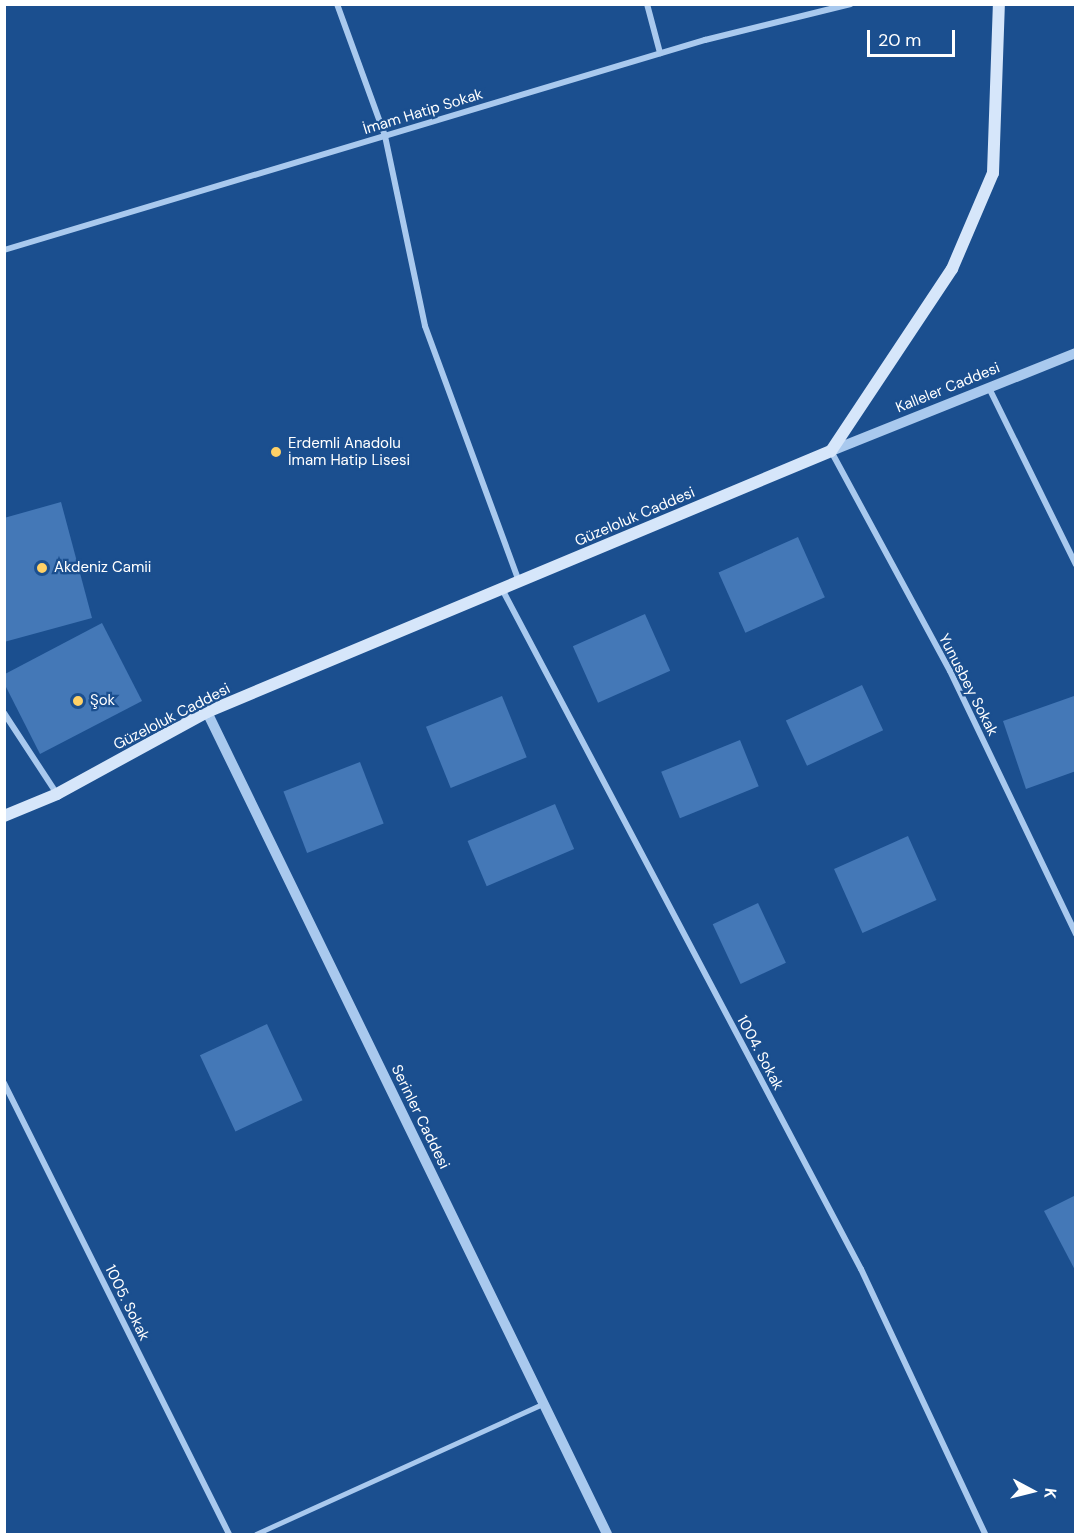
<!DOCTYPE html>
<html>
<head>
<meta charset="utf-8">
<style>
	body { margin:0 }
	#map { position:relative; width:1080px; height:1539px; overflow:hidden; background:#1b4f8f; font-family:"DM Sans",sans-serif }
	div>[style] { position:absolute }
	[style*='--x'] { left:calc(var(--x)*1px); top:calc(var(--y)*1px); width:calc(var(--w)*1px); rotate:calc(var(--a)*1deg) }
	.building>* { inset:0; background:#4478b7; transform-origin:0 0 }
	.service>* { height:4.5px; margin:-2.25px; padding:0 2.25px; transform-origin:2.25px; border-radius:2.25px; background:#a9c9ee }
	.minor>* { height:6px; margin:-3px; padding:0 3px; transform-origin:3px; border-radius:3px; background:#a9c9ee }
	.tertiary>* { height:10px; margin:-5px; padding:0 5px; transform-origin:5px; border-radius:5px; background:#a9c9ee }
	.secondary>* { height:12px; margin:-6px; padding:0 6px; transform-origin:6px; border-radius:6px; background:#d6e6fa }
	.dots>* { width:16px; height:16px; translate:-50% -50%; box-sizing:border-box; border:3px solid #1b4f8f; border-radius:50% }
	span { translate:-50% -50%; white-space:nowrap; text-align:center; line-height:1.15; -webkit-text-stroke:4.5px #1b4f8f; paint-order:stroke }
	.street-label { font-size:15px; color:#fff }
	.poi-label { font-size:15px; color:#fff }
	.left { translate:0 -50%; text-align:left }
	.frame { position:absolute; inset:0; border:6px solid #fff; pointer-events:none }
	.north { position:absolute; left:1002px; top:1461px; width:60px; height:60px; -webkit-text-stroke:4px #1b4f8f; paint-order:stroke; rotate:97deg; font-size:16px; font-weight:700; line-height:24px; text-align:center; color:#fff }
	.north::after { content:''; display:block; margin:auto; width:21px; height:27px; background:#fff; clip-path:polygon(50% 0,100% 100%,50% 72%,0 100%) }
	.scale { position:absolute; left:867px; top:30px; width:88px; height:27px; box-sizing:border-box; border:3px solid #fff; border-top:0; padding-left:8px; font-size:18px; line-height:21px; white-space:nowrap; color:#fff; -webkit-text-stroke:4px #1b4f8f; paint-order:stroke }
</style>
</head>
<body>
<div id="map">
	<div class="building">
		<div style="clip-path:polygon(61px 502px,92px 618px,4px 642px,4px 518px)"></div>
		<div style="left:798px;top:537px;width:66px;height:87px;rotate:66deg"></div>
		<div style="left:645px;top:614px;width:62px;height:79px;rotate:66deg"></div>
		<div style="clip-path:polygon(102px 623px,142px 701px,40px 754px,5px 685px,5px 674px)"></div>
		<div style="left:862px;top:685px;width:50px;height:84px;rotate:65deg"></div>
		<div style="left:502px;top:696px;width:66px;height:82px;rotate:68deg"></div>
		<div style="clip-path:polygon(1074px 696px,1076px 771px,1026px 789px,1003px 721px)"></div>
		<div style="left:740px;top:740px;width:50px;height:85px;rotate:68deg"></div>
		<div style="left:360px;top:762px;width:66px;height:82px;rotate:69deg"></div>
		<div style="left:555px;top:804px;width:49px;height:95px;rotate:67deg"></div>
		<div style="left:908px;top:836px;width:70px;height:81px;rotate:66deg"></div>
		<div style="left:758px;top:903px;width:66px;height:50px;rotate:65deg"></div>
		<div style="left:267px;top:1024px;width:84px;height:74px;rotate:65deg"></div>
		<div style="clip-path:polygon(1076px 1195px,1076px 1272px,1044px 1211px)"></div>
	</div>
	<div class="service">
		<div style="--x:256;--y:1534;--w:315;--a:-24.4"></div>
	</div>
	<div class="minor">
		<div style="--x:337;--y:4;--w:140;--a:70"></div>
		<div style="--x:385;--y:136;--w:194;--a:78.1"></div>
		<div style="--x:425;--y:326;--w:273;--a:69.8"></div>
		<div style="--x:647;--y:4;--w:51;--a:75.1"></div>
		<div style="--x:4;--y:250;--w:732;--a:-16.68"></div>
		<div style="--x:705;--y:40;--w:150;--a:-13.9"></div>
		<div style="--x:989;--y:388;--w:197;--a:63.8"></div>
		<div style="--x:831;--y:451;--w:250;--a:61.6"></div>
		<div style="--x:950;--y:671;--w:292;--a:64.4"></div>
		<div style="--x:502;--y:589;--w:769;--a:62.17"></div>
		<div style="--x:861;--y:1269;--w:293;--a:64.9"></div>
		<div style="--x:4;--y:713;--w:97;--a:56.8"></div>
		<div style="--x:4;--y:1083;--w:504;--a:63.49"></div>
	</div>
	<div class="tertiary">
		<div style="--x:831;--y:451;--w:264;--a:-21.8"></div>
		<div style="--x:207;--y:712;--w:914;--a:64.05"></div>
	</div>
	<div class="secondary">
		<div style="--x:4;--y:816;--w:57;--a:-22.5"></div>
		<div style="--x:57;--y:794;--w:171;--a:-28.7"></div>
		<div style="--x:207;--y:712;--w:676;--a:-22.7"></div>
		<div style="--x:831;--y:451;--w:219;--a:-56.4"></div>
		<div style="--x:952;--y:269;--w:104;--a:-66.9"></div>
		<div style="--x:993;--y:173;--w:169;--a:-88"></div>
	</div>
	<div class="dots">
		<div style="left:276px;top:452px;background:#ffd166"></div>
		<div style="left:42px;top:568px;background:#ffd166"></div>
		<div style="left:78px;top:701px;background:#ffd166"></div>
	</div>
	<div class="street-label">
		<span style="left:423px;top:112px;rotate:-17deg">İmam Hatip Sokak</span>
		<span style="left:948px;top:388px;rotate:-22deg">Kalleler Caddesi</span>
		<span style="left:635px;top:517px;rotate:-23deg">Güzeloluk Caddesi</span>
		<span style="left:968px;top:685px;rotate:63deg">Yunusbey Sokak</span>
		<span style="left:172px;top:717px;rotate:-27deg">Güzeloluk Caddesi</span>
		<span style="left:760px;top:1053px;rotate:62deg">1004. Sokak</span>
		<span style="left:420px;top:1117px;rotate:64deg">Serinler Caddesi</span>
		<span style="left:127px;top:1303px;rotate:64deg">1005. Sokak</span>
	</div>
	<div class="poi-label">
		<span class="left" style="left:288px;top:452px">Erdemli Anadolu<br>İmam Hatip Lisesi</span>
		<span class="left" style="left:54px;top:568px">Akdeniz Camii</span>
		<span class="left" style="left:90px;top:701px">Şok</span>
	</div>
	<div class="frame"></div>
	<div class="north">K</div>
	<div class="scale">20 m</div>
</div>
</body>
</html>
